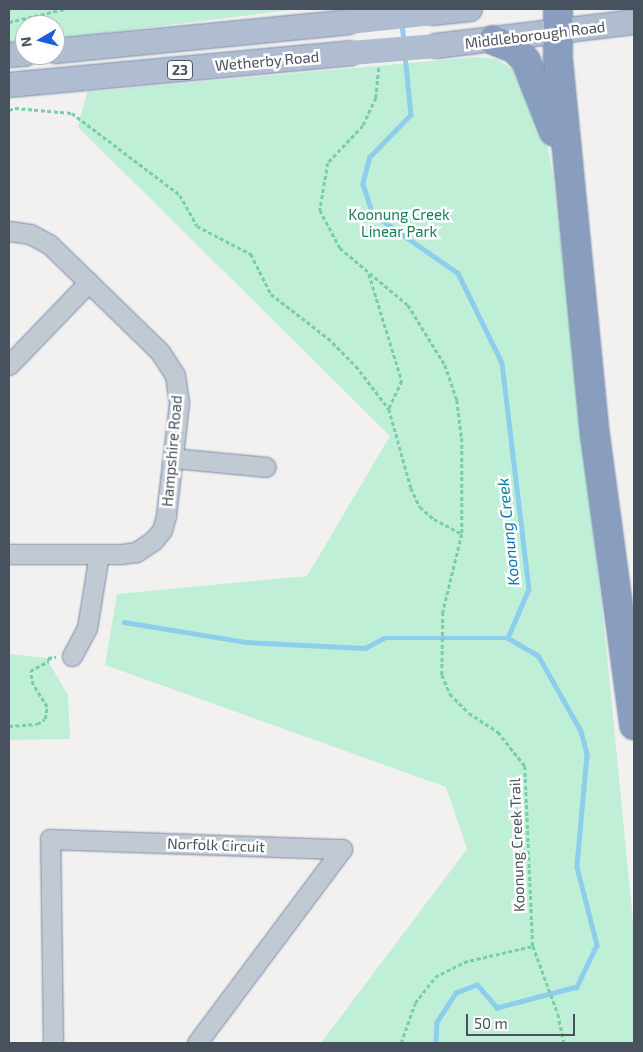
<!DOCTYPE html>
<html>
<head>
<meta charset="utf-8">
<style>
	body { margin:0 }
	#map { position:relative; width:643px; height:1052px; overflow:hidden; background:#f3f1f0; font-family:"Exo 2",sans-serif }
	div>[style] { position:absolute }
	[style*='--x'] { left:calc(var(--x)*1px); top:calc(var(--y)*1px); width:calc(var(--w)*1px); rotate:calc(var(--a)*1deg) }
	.green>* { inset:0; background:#c0efd7 }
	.stream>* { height:4.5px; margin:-2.25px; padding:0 2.25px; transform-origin:2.25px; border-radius:2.25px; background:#8dceec }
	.path>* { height:2.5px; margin-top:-1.25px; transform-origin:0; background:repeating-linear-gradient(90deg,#78ceac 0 4px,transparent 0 6.5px) }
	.roads { filter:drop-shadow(0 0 1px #7488aa) drop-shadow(0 0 1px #7488aa) }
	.minor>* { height:19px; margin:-9.5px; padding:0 9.5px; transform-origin:9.5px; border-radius:9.5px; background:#c1c9d2 }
	.major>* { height:24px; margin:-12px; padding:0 12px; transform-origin:12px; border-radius:12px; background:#b0bccf }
	.highway>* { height:28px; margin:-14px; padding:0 14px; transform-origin:14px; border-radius:14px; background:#899dbf }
	.major-bridge>* { height:24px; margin:-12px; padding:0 12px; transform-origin:12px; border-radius:12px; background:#b0bccf }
	span { translate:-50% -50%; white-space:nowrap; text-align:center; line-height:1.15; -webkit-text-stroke:5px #fff; paint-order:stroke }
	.shield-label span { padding:1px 4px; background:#fff; border:1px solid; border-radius:4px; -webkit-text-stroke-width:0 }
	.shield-label { font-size:14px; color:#48515e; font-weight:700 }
	.street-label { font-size:15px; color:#48515e }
	.park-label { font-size:15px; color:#188057 }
	.water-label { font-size:16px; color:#0d7aac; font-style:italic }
	.frame { position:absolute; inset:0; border:10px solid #48515e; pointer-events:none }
	.north { position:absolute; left:15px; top:15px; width:50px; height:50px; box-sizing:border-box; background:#fff; border:1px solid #b6b9bf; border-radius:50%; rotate:262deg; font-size:14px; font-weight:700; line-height:20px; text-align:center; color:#48515e }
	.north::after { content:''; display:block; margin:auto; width:18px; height:22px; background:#1a5de3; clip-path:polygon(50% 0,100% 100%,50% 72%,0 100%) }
	.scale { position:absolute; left:466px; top:1014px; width:109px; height:22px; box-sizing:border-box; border:2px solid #48515e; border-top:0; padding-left:6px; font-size:15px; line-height:18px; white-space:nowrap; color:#48515e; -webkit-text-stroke:4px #fff; paint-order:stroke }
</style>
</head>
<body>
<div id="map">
	<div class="green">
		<div style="clip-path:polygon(9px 9px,299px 9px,55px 39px,55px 25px,25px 25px,25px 42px,9px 44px)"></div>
		<div style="clip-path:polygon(476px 57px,496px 59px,512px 69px,545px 134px,553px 174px,606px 644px,634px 932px,634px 1043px,321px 1043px,467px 849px,446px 787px,105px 665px,117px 594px,307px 576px,390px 436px,78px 127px,87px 92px)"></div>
		<div style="clip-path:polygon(9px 654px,46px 658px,68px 695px,70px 739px,9px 740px)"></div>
	</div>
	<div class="stream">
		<div style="--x:402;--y:23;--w:19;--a:84"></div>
		<div style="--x:405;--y:55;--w:60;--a:84.3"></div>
		<div style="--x:411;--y:115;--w:59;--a:134.3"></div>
		<div style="--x:370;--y:157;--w:28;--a:105"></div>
		<div style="--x:363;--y:184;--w:32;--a:72"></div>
		<div style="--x:373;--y:214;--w:103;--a:34.8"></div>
		<div style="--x:458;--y:273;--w:100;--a:63.9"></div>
		<div style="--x:502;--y:363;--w:228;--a:83.2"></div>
		<div style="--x:529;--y:589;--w:53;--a:113.2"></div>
		<div style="--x:508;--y:638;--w:34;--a:30"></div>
		<div style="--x:538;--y:655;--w:87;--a:60.5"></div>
		<div style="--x:581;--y:731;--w:24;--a:75"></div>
		<div style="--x:587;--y:754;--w:113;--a:95.1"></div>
		<div style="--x:577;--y:867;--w:81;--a:75.6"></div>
		<div style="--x:597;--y:945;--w:47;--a:115.5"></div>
		<div style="--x:577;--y:987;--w:83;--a:165.3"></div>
		<div style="--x:497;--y:1008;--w:30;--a:-131"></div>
		<div style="--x:477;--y:985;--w:22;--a:159"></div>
		<div style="--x:456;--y:993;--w:35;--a:123"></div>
		<div style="--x:437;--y:1022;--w:21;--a:93"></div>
		<div style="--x:124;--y:622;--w:124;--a:9.3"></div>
		<div style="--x:246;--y:642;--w:119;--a:2.9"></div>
		<div style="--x:365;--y:648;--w:21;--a:-28"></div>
		<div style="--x:384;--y:638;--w:124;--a:0"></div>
	</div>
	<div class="path">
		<div style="--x:9;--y:22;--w:57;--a:-13.1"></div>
		<div style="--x:379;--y:68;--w:30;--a:96"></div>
		<div style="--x:376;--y:98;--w:31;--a:115"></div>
		<div style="--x:363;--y:126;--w:51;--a:133.4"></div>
		<div style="--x:328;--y:163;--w:48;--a:99.7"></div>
		<div style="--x:320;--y:210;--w:43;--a:62.2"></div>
		<div style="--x:340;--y:248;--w:89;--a:40"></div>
		<div style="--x:408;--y:305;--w:70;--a:58.3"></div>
		<div style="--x:445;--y:365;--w:37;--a:71"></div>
		<div style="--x:457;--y:400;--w:38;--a:83"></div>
		<div style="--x:462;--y:438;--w:96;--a:90"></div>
		<div style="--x:462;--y:534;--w:80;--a:103.7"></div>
		<div style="--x:443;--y:612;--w:63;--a:90.9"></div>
		<div style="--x:442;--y:675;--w:21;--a:67"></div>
		<div style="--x:450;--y:694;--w:27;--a:45"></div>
		<div style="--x:469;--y:713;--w:35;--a:33"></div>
		<div style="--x:498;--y:732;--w:43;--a:51.5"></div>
		<div style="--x:525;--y:766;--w:180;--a:87.5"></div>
		<div style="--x:533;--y:946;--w:72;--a:69.8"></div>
		<div style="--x:558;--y:1014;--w:30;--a:78"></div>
		<div style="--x:9;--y:110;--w:6;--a:-18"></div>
		<div style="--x:15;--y:108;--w:57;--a:5"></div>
		<div style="--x:72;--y:113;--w:136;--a:37.2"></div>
		<div style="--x:180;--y:195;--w:35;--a:61"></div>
		<div style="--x:197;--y:226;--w:61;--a:27.4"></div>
		<div style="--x:251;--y:254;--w:45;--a:63.4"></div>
		<div style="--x:271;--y:294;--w:72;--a:37.7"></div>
		<div style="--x:328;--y:338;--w:40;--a:45"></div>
		<div style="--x:356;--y:366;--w:54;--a:52.5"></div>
		<div style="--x:389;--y:409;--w:82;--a:74.4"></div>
		<div style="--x:411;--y:488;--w:21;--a:65"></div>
		<div style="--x:420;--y:507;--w:18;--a:41"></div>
		<div style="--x:434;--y:519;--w:32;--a:28"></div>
		<div style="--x:369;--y:274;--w:112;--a:72.9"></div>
		<div style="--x:402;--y:381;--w:31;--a:115"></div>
		<div style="--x:9;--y:726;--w:28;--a:-4"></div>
		<div style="--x:37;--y:724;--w:9;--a:-32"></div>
		<div style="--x:45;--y:719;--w:12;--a:-81"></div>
		<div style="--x:47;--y:707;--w:26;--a:-122"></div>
		<div style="--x:33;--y:685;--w:14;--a:-102"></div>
		<div style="--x:30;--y:671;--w:21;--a:-28"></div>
		<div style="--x:49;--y:661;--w:3;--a:-108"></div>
		<div style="--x:48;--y:658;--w:8;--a:-7"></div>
		<div style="--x:401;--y:1043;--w:42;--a:-70.7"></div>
		<div style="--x:415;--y:1003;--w:33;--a:-52"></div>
		<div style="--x:435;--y:977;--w:33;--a:-27"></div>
		<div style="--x:464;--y:962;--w:71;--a:-13.1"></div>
	</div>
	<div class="roads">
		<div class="minor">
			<div style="--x:9;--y:231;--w:21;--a:8"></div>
			<div style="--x:30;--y:234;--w:21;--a:28"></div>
			<div style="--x:49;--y:244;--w:155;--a:44.2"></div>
			<div style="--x:160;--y:352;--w:27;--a:57"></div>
			<div style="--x:175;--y:375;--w:28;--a:82"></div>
			<div style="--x:179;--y:403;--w:114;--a:96.6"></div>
			<div style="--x:166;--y:516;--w:15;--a:106"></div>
			<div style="--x:162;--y:530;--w:13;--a:129"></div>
			<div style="--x:154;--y:540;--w:22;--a:146"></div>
			<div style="--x:136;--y:552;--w:14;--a:172"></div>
			<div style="--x:122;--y:554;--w:113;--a:180"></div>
			<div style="--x:9;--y:365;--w:115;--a:-46.1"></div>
			<div style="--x:173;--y:458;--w:93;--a:5.5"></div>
			<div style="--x:72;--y:656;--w:32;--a:-62"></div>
			<div style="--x:87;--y:628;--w:75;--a:-80.8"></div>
			<div style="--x:53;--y:1043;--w:204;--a:-90.8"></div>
			<div style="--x:50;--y:839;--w:292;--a:2"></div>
			<div style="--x:342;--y:849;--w:242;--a:126.8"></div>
		</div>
		<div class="major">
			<div style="--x:433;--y:13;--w:37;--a:-6"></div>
			<div style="--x:436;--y:46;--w:199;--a:-6.9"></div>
			<div style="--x:55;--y:51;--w:295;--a:-5.6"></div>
			<div style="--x:9;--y:55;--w:16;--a:-4"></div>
			<div style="--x:9;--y:85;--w:343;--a:-5.3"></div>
		</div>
		<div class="highway">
			<div style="--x:558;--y:9;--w:50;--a:90"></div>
			<div style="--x:558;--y:59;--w:378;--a:84.4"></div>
			<div style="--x:595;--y:435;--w:293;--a:82.3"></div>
			<div style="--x:493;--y:40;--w:24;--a:22"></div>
			<div style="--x:515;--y:49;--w:16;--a:47"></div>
			<div style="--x:526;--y:61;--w:76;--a:68.5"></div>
		</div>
	</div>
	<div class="major-bridge">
		<div style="--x:349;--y:22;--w:84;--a:-6.1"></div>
		<div style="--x:351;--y:53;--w:85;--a:-4.7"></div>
	</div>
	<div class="shield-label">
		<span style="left:180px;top:70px">23</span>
	</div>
	<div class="street-label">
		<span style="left:535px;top:35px;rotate:-7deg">Middleborough Road</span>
		<span style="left:267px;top:61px;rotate:-5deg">Wetherby Road</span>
		<span style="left:172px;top:451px;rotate:-85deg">Hampshire Road</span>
		<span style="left:216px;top:845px;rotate:2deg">Norfolk Circuit</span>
		<span style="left:517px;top:845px;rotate:-92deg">Koonung Creek Trail</span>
	</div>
	<div class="park-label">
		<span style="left:399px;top:223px">Koonung Creek<br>Linear Park</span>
	</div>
	<div class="water-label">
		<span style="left:508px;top:532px;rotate:-96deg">Koonung Creek</span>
	</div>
	<div class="frame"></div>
	<div class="north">N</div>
	<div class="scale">50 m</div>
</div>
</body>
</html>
